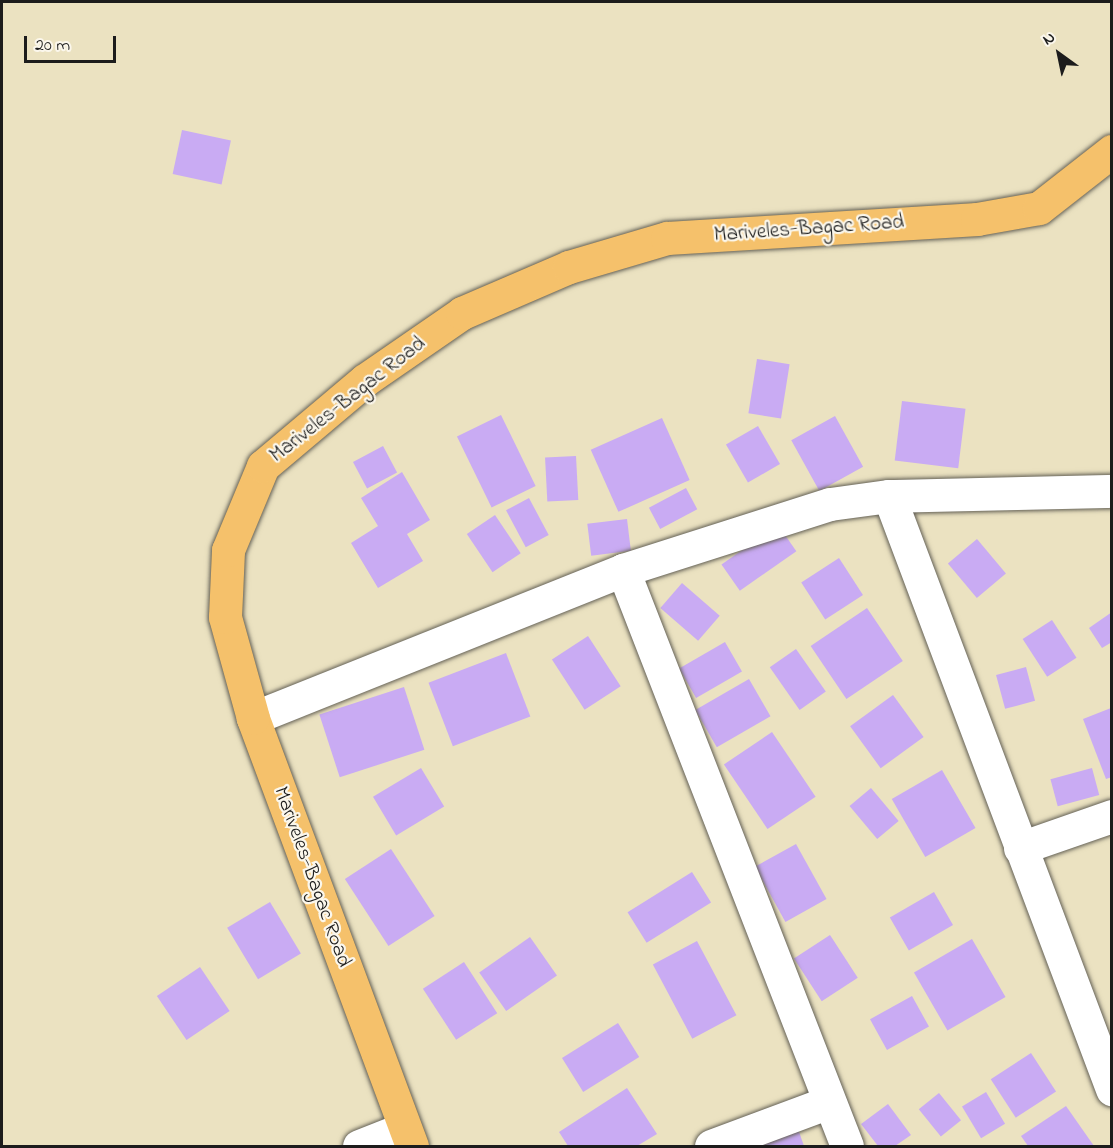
<!DOCTYPE html>
<html>
<head>
<meta charset="utf-8">
<style>
	body { margin:0 }
	#map { position:relative; width:1113px; height:1148px; overflow:hidden; background:#ebe2c1; font-family:"Indie Flower",sans-serif }
	div>[style] { position:absolute }
	[style*='--x'] { left:calc(var(--x)*1px); top:calc(var(--y)*1px); width:calc(var(--w)*1px); rotate:calc(var(--a)*1deg) }
	.building>* { inset:0; background:#c9abf3; transform-origin:0 0 }
	.roads { filter:drop-shadow(0 0 2px #646156) drop-shadow(0 0 2px #646156) }
	.minor>* { height:33px; margin:-16.5px; padding:0 16.5px; transform-origin:16.5px; border-radius:16.5px; background:#fff }
	.major>* { height:33px; margin:-16.5px; padding:0 16.5px; transform-origin:16.5px; border-radius:16.5px; background:#f5c16b }
	span { translate:-50% -50%; white-space:nowrap; text-align:center; line-height:1.15; -webkit-text-stroke:4.5px #fbf7ec; paint-order:stroke }
	.street-label { font-size:21px; color:#1c1c1c }
	.frame { position:absolute; inset:0; border:3px solid #1c1c1c; pointer-events:none }
	.north { position:absolute; left:1029px; top:24px; width:60px; height:60px; -webkit-text-stroke:4px #fbf7ec; paint-order:stroke; rotate:327deg; font-size:16px; font-weight:700; line-height:24px; text-align:center; color:#1c1c1c }
	.north::after { content:''; display:block; margin:auto; width:21px; height:27px; background:#1c1c1c; clip-path:polygon(50% 0,100% 100%,50% 72%,0 100%) }
	.scale { position:absolute; left:24px; top:36px; width:92px; height:27px; box-sizing:border-box; border:3px solid #1c1c1c; border-top:0; padding-left:8px; font-size:18px; line-height:21px; white-space:nowrap; color:#1c1c1c; -webkit-text-stroke:4px #fbf7ec; paint-order:stroke }
</style>
</head>
<body>
<div id="map">
	<div class="building">
		<div style="left:182px;top:130px;width:50px;height:45px;rotate:12deg"></div>
		<div style="left:757px;top:359px;width:33px;height:55px;rotate:9deg"></div>
		<div style="left:902px;top:401px;width:64px;height:60px;rotate:7deg"></div>
		<div style="left:501px;top:415px;width:79px;height:49px;rotate:64deg"></div>
		<div style="left:835px;top:416px;width:58px;height:50px;rotate:61deg"></div>
		<div style="left:662px;top:418px;width:68px;height:78px;rotate:66deg"></div>
		<div style="left:758px;top:426px;width:44px;height:37px;rotate:60deg"></div>
		<div style="left:383px;top:446px;width:30px;height:34px;rotate:62deg"></div>
		<div style="left:576px;top:456px;width:44px;height:31px;rotate:87deg"></div>
		<div style="clip-path:polygon(402px 472px,430px 520px,407px 534px,423px 561px,378px 588px,351px 543px,378px 526px,361px 498px)"></div>
		<div style="left:686px;top:488px;width:24px;height:42px;rotate:62deg"></div>
		<div style="left:529px;top:498px;width:42px;height:26px;rotate:62deg"></div>
		<div style="left:495px;top:515px;width:46px;height:34px;rotate:56deg"></div>
		<div style="left:627px;top:519px;width:32px;height:40px;rotate:83deg"></div>
		<div style="left:778px;top:525px;width:32px;height:69px;rotate:55deg"></div>
		<div style="left:977px;top:539px;width:45px;height:38px;rotate:50deg"></div>
		<div style="left:839px;top:558px;width:44px;height:45px;rotate:57deg"></div>
		<div style="left:682px;top:583px;width:50px;height:33px;rotate:41deg"></div>
		<div style="left:867px;top:608px;width:64px;height:68px;rotate:56deg"></div>
		<div style="clip-path:polygon(1112px 612px,1112px 642px,1102px 648px,1089px 628px)"></div>
		<div style="left:1052px;top:620px;width:45px;height:35px;rotate:57deg"></div>
		<div style="left:588px;top:636px;width:60px;height:43px;rotate:57deg"></div>
		<div style="left:725px;top:642px;width:34px;height:53px;rotate:60deg"></div>
		<div style="left:796px;top:649px;width:52px;height:32px;rotate:55deg"></div>
		<div style="left:506px;top:653px;width:68px;height:83px;rotate:69deg"></div>
		<div style="left:1026px;top:667px;width:35px;height:31px;rotate:75deg"></div>
		<div style="left:749px;top:679px;width:43px;height:62px;rotate:60deg"></div>
		<div style="left:404px;top:687px;width:66px;height:89px;rotate:72deg"></div>
		<div style="left:893px;top:695px;width:52px;height:53px;rotate:54deg"></div>
		<div style="clip-path:polygon(1111px 708px,1112px 777px,1106px 779px,1083px 719px)"></div>
		<div style="left:772px;top:732px;width:78px;height:58px;rotate:56deg"></div>
		<div style="left:421px;top:768px;width:45px;height:56px;rotate:59deg"></div>
		<div style="left:1092px;top:768px;width:28px;height:43px;rotate:75deg"></div>
		<div style="left:942px;top:770px;width:67px;height:58px;rotate:60deg"></div>
		<div style="left:871px;top:788px;width:43px;height:28px;rotate:50deg"></div>
		<div style="left:796px;top:844px;width:63px;height:47px;rotate:61deg"></div>
		<div style="left:391px;top:849px;width:80px;height:55px;rotate:57deg"></div>
		<div style="left:692px;top:872px;width:36px;height:76px;rotate:58deg"></div>
		<div style="left:934px;top:892px;width:38px;height:51px;rotate:60deg"></div>
		<div style="left:270px;top:902px;width:60px;height:50px;rotate:59deg"></div>
		<div style="left:830px;top:935px;width:51px;height:43px;rotate:57deg"></div>
		<div style="left:530px;top:937px;width:47px;height:62px;rotate:55deg"></div>
		<div style="left:972px;top:939px;width:67px;height:67px;rotate:60deg"></div>
		<div style="left:697px;top:941px;width:84px;height:50px;rotate:62deg"></div>
		<div style="left:464px;top:962px;width:61px;height:49px;rotate:57deg"></div>
		<div style="left:200px;top:967px;width:53px;height:52px;rotate:56deg"></div>
		<div style="left:912px;top:996px;width:35px;height:48px;rotate:61deg"></div>
		<div style="left:618px;top:1023px;width:40px;height:66px;rotate:58deg"></div>
		<div style="left:1031px;top:1053px;width:46px;height:48px;rotate:57deg"></div>
		<div style="clip-path:polygon(627px 1088px,657px 1134px,637px 1146px,568px 1146px,559px 1132px)"></div>
		<div style="left:986px;top:1092px;width:37px;height:28px;rotate:59deg"></div>
		<div style="left:939px;top:1093px;width:35px;height:26px;rotate:51deg"></div>
		<div style="clip-path:polygon(888px 1104px,911px 1135px,895px 1146px,878px 1146px,861px 1124px)"></div>
		<div style="clip-path:polygon(1066px 1106px,1094px 1146px,1028px 1146px,1021px 1136px)"></div>
		<div style="clip-path:polygon(797px 1126px,804px 1146px,744px 1146px)"></div>
	</div>
	<div class="roads">
		<div class="minor">
			<div style="--x:889;--y:496;--w:634;--a:69.39"></div>
			<div style="--x:623;--y:570;--w:618;--a:68.75"></div>
			<div style="--x:253;--y:718;--w:399;--a:-21.8"></div>
			<div style="--x:623;--y:570;--w:217;--a:-17.7"></div>
			<div style="--x:830;--y:504;--w:60;--a:-7.7"></div>
			<div style="--x:889;--y:496;--w:223;--a:-1.3"></div>
			<div style="--x:1020;--y:848;--w:97;--a:-19.2"></div>
			<div style="--x:359;--y:1146;--w:49;--a:-21.4"></div>
			<div style="--x:711;--y:1146;--w:126;--a:-20.4"></div>
		</div>
		<div class="major">
			<div style="--x:412;--y:1146;--w:457;--a:-110.4"></div>
			<div style="--x:253;--y:718;--w:105;--a:-105.5"></div>
			<div style="--x:225;--y:617;--w:67;--a:-87.4"></div>
			<div style="--x:228;--y:550;--w:91;--a:-67.4"></div>
			<div style="--x:263;--y:466;--w:133;--a:-40.1"></div>
			<div style="--x:365;--y:380;--w:118;--a:-34.6"></div>
			<div style="--x:462;--y:313;--w:116;--a:-23.3"></div>
			<div style="--x:569;--y:267;--w:102;--a:-16.5"></div>
			<div style="--x:667;--y:238;--w:311;--a:-3.5"></div>
			<div style="--x:977;--y:219;--w:63;--a:-10.1"></div>
			<div style="--x:1039;--y:208;--w:93;--a:-38"></div>
		</div>
	</div>
	<div class="street-label">
		<span style="left:809px;top:229px;rotate:-4deg">Mariveles-Bagac Road</span>
		<span style="left:348px;top:400px;rotate:-38deg">Mariveles-Bagac Road</span>
		<span style="left:312px;top:877px;rotate:70deg">Mariveles-Bagac Road</span>
	</div>
	<div class="frame"></div>
	<div class="north">N</div>
	<div class="scale">20 m</div>
</div>
</body>
</html>
